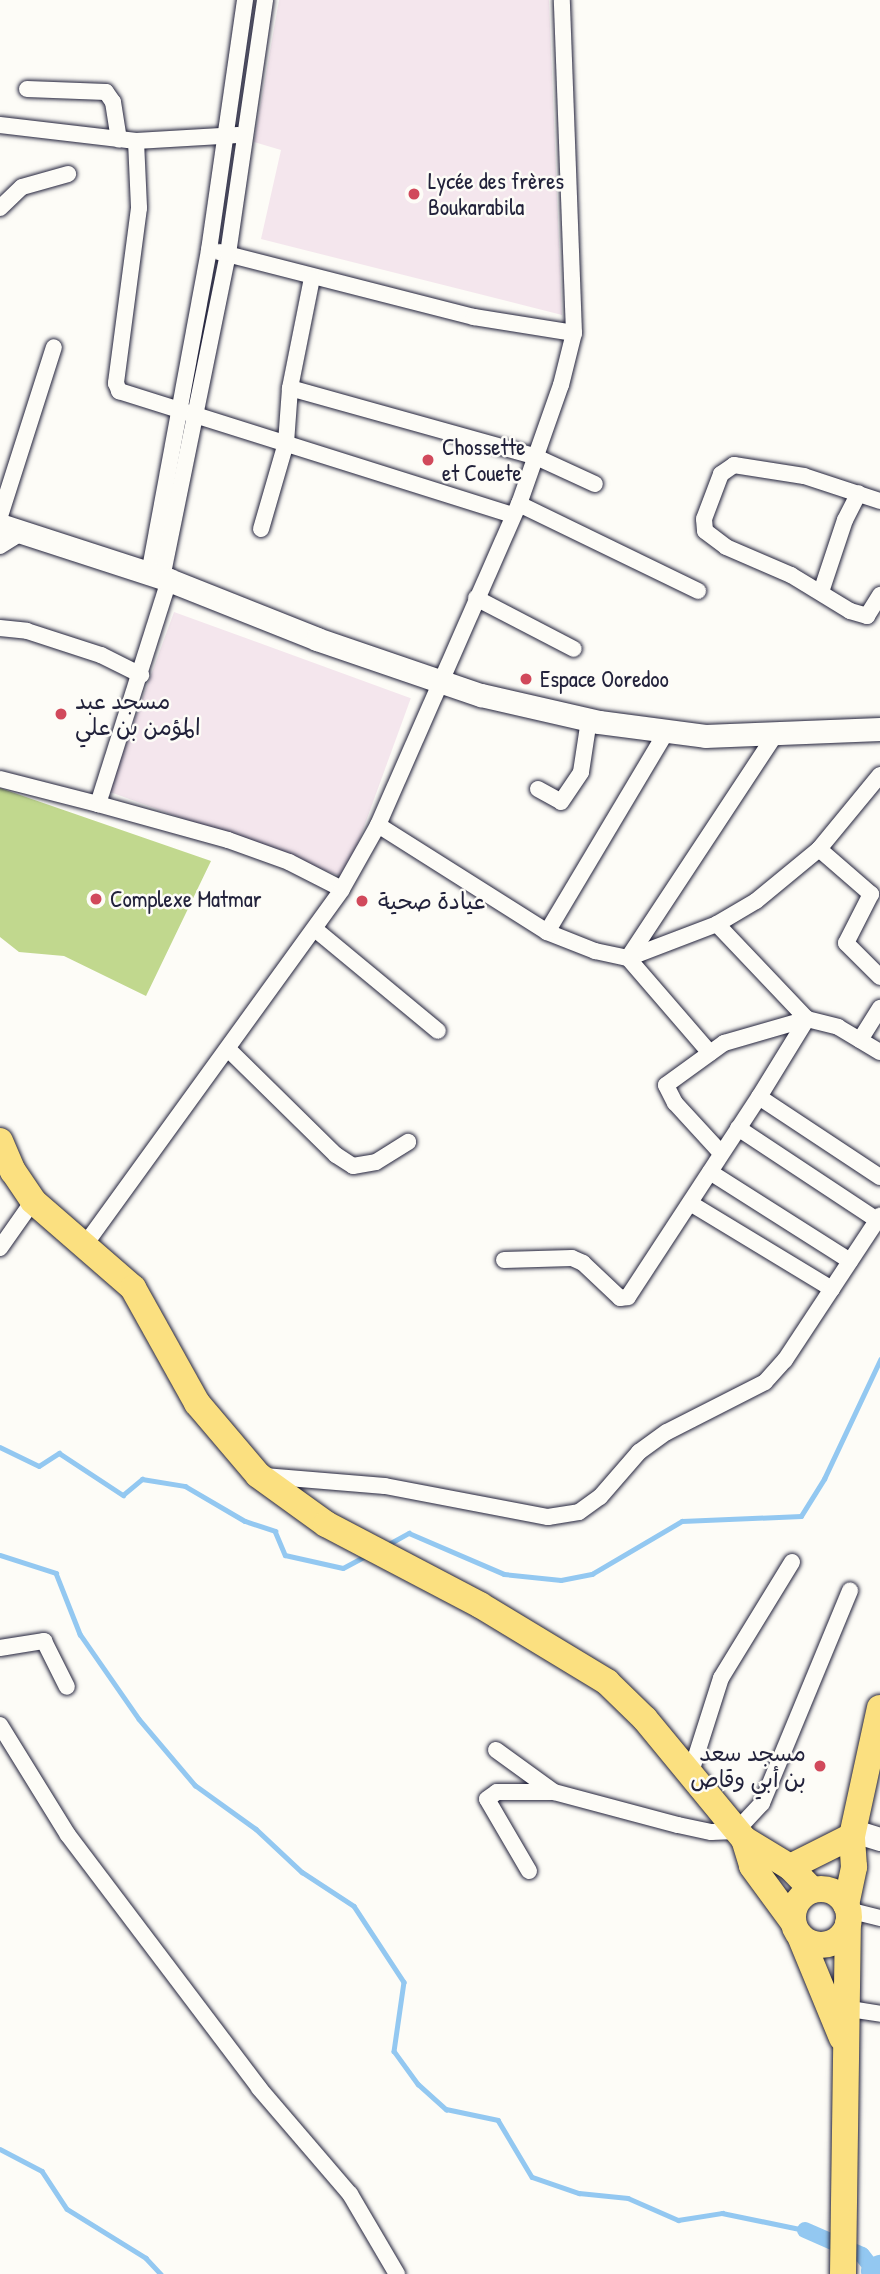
<!DOCTYPE html>
<html>
<head>
<meta charset="utf-8">
<style>
	body { margin:0 }
	#map { position:relative; width:880px; height:2274px; overflow:hidden; background:#fdfcf7; font-family:"Patrick Hand","Playpen Sans Arabic",sans-serif }
	div>[style] { position:absolute }
	[style*='--x'] { left:calc(var(--x)*1px); top:calc(var(--y)*1px); width:calc(var(--w)*1px); rotate:calc(var(--a)*1deg) }
	.built>* { inset:0; background:#f4e6ed; transform-origin:0 0 }
	.green>* { inset:0; background:#c1d88e }
	.stream>* { height:4.5px; margin:-2.25px; padding:0 2.25px; transform-origin:2.25px; border-radius:2.25px; background:#93c8f1 }
	.canal>* { height:16px; margin:-8px; padding:0 8px; transform-origin:8px; border-radius:8px; background:#93c8f1 }
	.river>* { height:26px; margin:-13px; padding:0 13px; transform-origin:13px; border-radius:13px; background:#93c8f1 }
	.roads { filter:drop-shadow(0 0 2px #22223b) drop-shadow(0 0 2px #22223b) }
	.street>* { height:16px; margin:-8px; padding:0 8px; transform-origin:8px; border-radius:8px; background:#fdfcf7 }
	.secondary>* { height:23px; margin:-11.5px; padding:0 11.5px; transform-origin:11.5px; border-radius:11.5px; background:#fdfcf7 }
	.primary>* { height:26px; margin:-13px; padding:0 13px; transform-origin:13px; border-radius:13px; background:#fbe080 }
	.primary>.ring { margin:-13px; padding:0; box-sizing:content-box; background:none; border:26px solid #fbe080; border-radius:50% }
	.dots>* { width:19px; height:19px; translate:-50% -50%; box-sizing:border-box; border:4px solid #fdfcf7; border-radius:50% }
	span { translate:-50% -50%; white-space:nowrap; text-align:center; line-height:1.15; -webkit-text-stroke:5px #fdfcf7; paint-order:stroke }
	.poi-label { font-size:23px; color:#22223b }
	.left { translate:0 -50%; text-align:left }
	.right { translate:-100% -50%; text-align:right }
</style>
</head>
<body>
<div id="map">
	<div class="built">
		<div style="clip-path:polygon(279px 0,549px 0,562px 315px,261px 239px,281px 150px,254px 142px)"></div>
		<div style="left:174px;top:612px;width:252px;height:191px;rotate:20deg"></div>
	</div>
	<div class="green">
		<div style="clip-path:polygon(0 788px,211px 861px,146px 996px,64px 956px,19px 952px,0 937px)"></div>
	</div>
	<div class="stream">
		<div style="--x:0;--y:1447;--w:43;--a:26"></div>
		<div style="--x:39;--y:1466;--w:24;--a:-33"></div>
		<div style="--x:59;--y:1453;--w:77;--a:33.3"></div>
		<div style="--x:123;--y:1495;--w:25;--a:-40"></div>
		<div style="--x:142;--y:1479;--w:44;--a:9.2"></div>
		<div style="--x:185;--y:1486;--w:69;--a:30.3"></div>
		<div style="--x:245;--y:1521;--w:32;--a:18"></div>
		<div style="--x:275;--y:1531;--w:26;--a:67"></div>
		<div style="--x:285;--y:1555;--w:59;--a:12.6"></div>
		<div style="--x:343;--y:1568;--w:27;--a:-28"></div>
		<div style="--x:387;--y:1545;--w:25;--a:-29"></div>
		<div style="--x:409;--y:1533;--w:103;--a:23.3"></div>
		<div style="--x:504;--y:1574;--w:57;--a:6"></div>
		<div style="--x:561;--y:1580;--w:32;--a:-11"></div>
		<div style="--x:592;--y:1574;--w:104;--a:-30.5"></div>
		<div style="--x:682;--y:1521;--w:119;--a:-2.4"></div>
		<div style="--x:801;--y:1516;--w:44;--a:-58.1"></div>
		<div style="--x:824;--y:1479;--w:132;--a:-64.8"></div>
		<div style="--x:0;--y:1555;--w:59;--a:17.8"></div>
		<div style="--x:56;--y:1573;--w:66;--a:68.5"></div>
		<div style="--x:80;--y:1634;--w:103;--a:55.2"></div>
		<div style="--x:139;--y:1719;--w:87;--a:49.7"></div>
		<div style="--x:195;--y:1785;--w:75;--a:35.8"></div>
		<div style="--x:256;--y:1829;--w:63;--a:43.1"></div>
		<div style="--x:302;--y:1872;--w:62;--a:33.2"></div>
		<div style="--x:354;--y:1906;--w:91;--a:56.7"></div>
		<div style="--x:404;--y:1982;--w:70;--a:98.2"></div>
		<div style="--x:394;--y:2051;--w:41;--a:54"></div>
		<div style="--x:418;--y:2084;--w:38;--a:42"></div>
		<div style="--x:446;--y:2109;--w:53;--a:11.9"></div>
		<div style="--x:498;--y:2120;--w:66;--a:59.2"></div>
		<div style="--x:532;--y:2177;--w:50;--a:18.8"></div>
		<div style="--x:579;--y:2193;--w:49;--a:5.8"></div>
		<div style="--x:628;--y:2198;--w:55;--a:23.7"></div>
		<div style="--x:678;--y:2220;--w:45;--a:-9"></div>
		<div style="--x:722;--y:2213;--w:85;--a:11.6"></div>
		<div style="--x:0;--y:2149;--w:47;--a:27.6"></div>
		<div style="--x:42;--y:2171;--w:45;--a:56.7"></div>
		<div style="--x:67;--y:2209;--w:93;--a:31.8"></div>
		<div style="--x:146;--y:2258;--w:22;--a:47"></div>
	</div>
	<div class="canal">
		<div style="--x:805;--y:2230;--w:62;--a:23.7"></div>
		<div style="--x:862;--y:2255;--w:24;--a:52"></div>
	</div>
	<div class="river">
		<div style="--x:874;--y:2271;--w:7;--a:-27"></div>
	</div>
	<div class="roads">
		<div class="street">
			<div style="--x:27;--y:89;--w:79;--a:2.2"></div>
			<div style="--x:106;--y:92;--w:12;--a:55"></div>
			<div style="--x:113;--y:102;--w:38;--a:81"></div>
			<div style="--x:0;--y:125;--w:137;--a:6.7"></div>
			<div style="--x:136;--y:141;--w:102;--a:-3.4"></div>
			<div style="--x:136;--y:141;--w:67;--a:87.4"></div>
			<div style="--x:139;--y:208;--w:177;--a:97.5"></div>
			<div style="--x:116;--y:383;--w:9;--a:69"></div>
			<div style="--x:119;--y:391;--w:413;--a:17.5"></div>
			<div style="--x:0;--y:208;--w:30;--a:-44"></div>
			<div style="--x:22;--y:187;--w:48;--a:-15.8"></div>
			<div style="--x:219;--y:252;--w:263;--a:14.3"></div>
			<div style="--x:474;--y:317;--w:101;--a:9.1"></div>
			<div style="--x:290;--y:388;--w:253;--a:15.6"></div>
			<div style="--x:534;--y:456;--w:67;--a:24.7"></div>
			<div style="--x:880;--y:501;--w:80;--a:-161.8"></div>
			<div style="--x:804;--y:476;--w:71;--a:-171.1"></div>
			<div style="--x:734;--y:465;--w:16;--a:145"></div>
			<div style="--x:721;--y:474;--w:48;--a:110.7"></div>
			<div style="--x:704;--y:519;--w:12;--a:85"></div>
			<div style="--x:705;--y:531;--w:26;--a:37"></div>
			<div style="--x:726;--y:547;--w:71;--a:23.3"></div>
			<div style="--x:791;--y:575;--w:69;--a:31.4"></div>
			<div style="--x:850;--y:611;--w:18;--a:16"></div>
			<div style="--x:867;--y:616;--w:25;--a:-58"></div>
			<div style="--x:519;--y:504;--w:199;--a:25.9"></div>
			<div style="--x:0;--y:516;--w:177;--a:-72.3"></div>
			<div style="--x:261;--y:529;--w:90;--a:-73.8"></div>
			<div style="--x:286;--y:443;--w:55;--a:-85.8"></div>
			<div style="--x:290;--y:388;--w:112;--a:-78.7"></div>
			<div style="--x:0;--y:546;--w:25;--a:-32"></div>
			<div style="--x:149;--y:574;--w:330;--a:-79.5"></div>
			<div style="--x:209;--y:250;--w:253;--a:-81.8"></div>
			<div style="--x:162;--y:578;--w:331;--a:-78.5"></div>
			<div style="--x:228;--y:254;--w:257;--a:-81.7"></div>
			<div style="--x:821;--y:592;--w:76;--a:-71.6"></div>
			<div style="--x:845;--y:520;--w:30;--a:-63"></div>
			<div style="--x:476;--y:598;--w:110;--a:27.5"></div>
			<div style="--x:0;--y:628;--w:27;--a:6"></div>
			<div style="--x:27;--y:631;--w:78;--a:18"></div>
			<div style="--x:101;--y:655;--w:45;--a:26.6"></div>
			<div style="--x:0;--y:779;--w:101;--a:14.3"></div>
			<div style="--x:98;--y:804;--w:235;--a:-72.4"></div>
			<div style="--x:538;--y:789;--w:26;--a:29"></div>
			<div style="--x:561;--y:802;--w:36;--a:-56"></div>
			<div style="--x:581;--y:772;--w:53;--a:-81.3"></div>
			<div style="--x:98;--y:804;--w:135;--a:15.5"></div>
			<div style="--x:228;--y:840;--w:65;--a:19.8"></div>
			<div style="--x:289;--y:862;--w:59;--a:27"></div>
			<div style="--x:378;--y:825;--w:200;--a:32.3"></div>
			<div style="--x:547;--y:932;--w:52;--a:21.6"></div>
			<div style="--x:595;--y:951;--w:34;--a:12"></div>
			<div style="--x:628;--y:958;--w:95;--a:-20.9"></div>
			<div style="--x:717;--y:924;--w:45;--a:-30.5"></div>
			<div style="--x:756;--y:901;--w:82;--a:-39.5"></div>
			<div style="--x:819;--y:849;--w:96;--a:-50.5"></div>
			<div style="--x:819;--y:849;--w:69;--a:40.9"></div>
			<div style="--x:871;--y:894;--w:55;--a:117"></div>
			<div style="--x:846;--y:943;--w:48;--a:45"></div>
			<div style="--x:316;--y:930;--w:158;--a:39.6"></div>
			<div style="--x:547;--y:932;--w:234;--a:-59.2"></div>
			<div style="--x:860;--y:1040;--w:38;--a:-58"></div>
			<div style="--x:229;--y:1050;--w:150;--a:44.5"></div>
			<div style="--x:336;--y:1155;--w:20;--a:33"></div>
			<div style="--x:353;--y:1166;--w:23;--a:-10"></div>
			<div style="--x:376;--y:1162;--w:38;--a:-32"></div>
			<div style="--x:710;--y:1053;--w:125;--a:-130.8"></div>
			<div style="--x:628;--y:958;--w:267;--a:-56.6"></div>
			<div style="--x:759;--y:1097;--w:145;--a:33.5"></div>
			<div style="--x:738;--y:1128;--w:167;--a:33.5"></div>
			<div style="--x:721;--y:1153;--w:68;--a:-132.6"></div>
			<div style="--x:675;--y:1103;--w:20;--a:-117"></div>
			<div style="--x:666;--y:1085;--w:72;--a:-35.9"></div>
			<div style="--x:724;--y:1043;--w:86;--a:-16.1"></div>
			<div style="--x:807;--y:1019;--w:32;--a:14"></div>
			<div style="--x:838;--y:1027;--w:49;--a:30.8"></div>
			<div style="--x:710;--y:1172;--w:166;--a:32.4"></div>
			<div style="--x:690;--y:1203;--w:166;--a:31.2"></div>
			<div style="--x:84;--y:1246;--w:440;--a:-54.1"></div>
			<div style="--x:342;--y:889;--w:73;--a:-60.6"></div>
			<div style="--x:378;--y:825;--w:351;--a:-66.3"></div>
			<div style="--x:519;--y:504;--w:126;--a:-70.6"></div>
			<div style="--x:561;--y:385;--w:54;--a:-76"></div>
			<div style="--x:574;--y:333;--w:333;--a:-92.1"></div>
			<div style="--x:0;--y:1248;--w:57;--a:-54.9"></div>
			<div style="--x:504;--y:1260;--w:68;--a:-1.7"></div>
			<div style="--x:572;--y:1258;--w:12;--a:24"></div>
			<div style="--x:583;--y:1263;--w:51;--a:43.4"></div>
			<div style="--x:620;--y:1298;--w:8;--a:-7"></div>
			<div style="--x:628;--y:1297;--w:239;--a:-56.8"></div>
			<div style="--x:759;--y:1097;--w:92;--a:-58.4"></div>
			<div style="--x:807;--y:1019;--w:131;--a:-133.5"></div>
			<div style="--x:264;--y:1476;--w:121;--a:4.7"></div>
			<div style="--x:385;--y:1486;--w:166;--a:10.8"></div>
			<div style="--x:548;--y:1517;--w:31;--a:-9"></div>
			<div style="--x:579;--y:1512;--w:26;--a:-36"></div>
			<div style="--x:600;--y:1497;--w:60;--a:-49.1"></div>
			<div style="--x:639;--y:1452;--w:34;--a:-36"></div>
			<div style="--x:667;--y:1432;--w:110;--a:-27"></div>
			<div style="--x:765;--y:1382;--w:30;--a:-48"></div>
			<div style="--x:785;--y:1360;--w:173;--a:-56.6"></div>
			<div style="--x:0;--y:1648;--w:45;--a:-9"></div>
			<div style="--x:44;--y:1641;--w:51;--a:63.4"></div>
			<div style="--x:0;--y:1725;--w:129;--a:58.3"></div>
			<div style="--x:68;--y:1835;--w:317;--a:52.9"></div>
			<div style="--x:259;--y:2088;--w:140;--a:49.4"></div>
			<div style="--x:350;--y:2194;--w:93;--a:59.6"></div>
			<div style="--x:496;--y:1750;--w:72;--a:35.9"></div>
			<div style="--x:554;--y:1792;--w:128;--a:14.9"></div>
			<div style="--x:678;--y:1825;--w:34;--a:12"></div>
			<div style="--x:711;--y:1832;--w:25;--a:-2"></div>
			<div style="--x:736;--y:1831;--w:38;--a:-47"></div>
			<div style="--x:762;--y:1803;--w:230;--a:-67.5"></div>
			<div style="--x:690;--y:1775;--w:102;--a:-72.3"></div>
			<div style="--x:721;--y:1678;--w:136;--a:-58.5"></div>
			<div style="--x:529;--y:1871;--w:83;--a:-120.3"></div>
			<div style="--x:487;--y:1799;--w:12;--a:-35"></div>
			<div style="--x:497;--y:1792;--w:54;--a:0"></div>
			<div style="--x:848;--y:1910;--w:33;--a:14"></div>
			<div style="--x:850;--y:2009;--w:30;--a:9"></div>
		</div>
		<div class="secondary">
			<div style="--x:0;--y:525;--w:178;--a:18"></div>
			<div style="--x:169;--y:580;--w:159;--a:21.7"></div>
			<div style="--x:317;--y:639;--w:173;--a:18.9"></div>
			<div style="--x:481;--y:695;--w:121;--a:12.9"></div>
			<div style="--x:599;--y:722;--w:107;--a:7.5"></div>
			<div style="--x:705;--y:736;--w:175;--a:-2.3"></div>
			<div style="--x:854;--y:1831;--w:27;--a:17"></div>
		</div>
		<div class="primary">
			<div style="--x:0;--y:1141;--w:33;--a:67"></div>
			<div style="--x:13;--y:1171;--w:36;--a:56"></div>
			<div style="--x:33;--y:1201;--w:133;--a:41"></div>
			<div style="--x:133;--y:1288;--w:132;--a:60.9"></div>
			<div style="--x:197;--y:1403;--w:94;--a:49.7"></div>
			<div style="--x:258;--y:1475;--w:84;--a:35.8"></div>
			<div style="--x:326;--y:1524;--w:174;--a:27.7"></div>
			<div style="--x:480;--y:1605;--w:149;--a:31.2"></div>
			<div style="--x:607;--y:1682;--w:53;--a:44.2"></div>
			<div style="--x:645;--y:1719;--w:156;--a:50.5"></div>
			<div style="--x:744;--y:1839;--w:54;--a:31.3"></div>
			<div style="--x:790;--y:1867;--w:32;--a:46"></div>
			<div style="--x:744;--y:1839;--w:28;--a:73"></div>
			<div style="--x:752;--y:1866;--w:69;--a:53.8"></div>
			<div style="--x:790;--y:1867;--w:69;--a:-26.6"></div>
			<div class="ring" style="left:793px;top:1889px;width:30px;height:30px"></div>
			<div style="--x:846;--y:1905;--w:39;--a:-78"></div>
			<div style="--x:854;--y:1867;--w:31;--a:-94"></div>
			<div style="--x:852;--y:1836;--w:131;--a:-77.7"></div>
			<div style="--x:800;--y:1936;--w:110;--a:67.6"></div>
			<div style="--x:843;--y:2274;--w:350;--a:-89.2"></div>
		</div>
	</div>
	<div class="dots">
		<div style="left:414px;top:194px;background:#d1495b"></div>
		<div style="left:428px;top:460px;background:#d1495b"></div>
		<div style="left:526px;top:679px;background:#d1495b"></div>
		<div style="left:61px;top:714px;background:#d1495b"></div>
		<div style="left:96px;top:899px;background:#d1495b"></div>
		<div style="left:362px;top:901px;background:#d1495b"></div>
		<div style="left:820px;top:1766px;background:#d1495b"></div>
	</div>
	<div class="poi-label">
		<span class="left" style="left:428px;top:194px">Lycée des frères<br>Boukarabila</span>
		<span class="left" style="left:442px;top:460px">Chossette<br>et Couete</span>
		<span class="left" style="left:540px;top:679px">Espace Ooredoo</span>
		<span class="left" style="left:75px;top:714px">مسجد عبد<br>المؤمن بن علي</span>
		<span class="left" style="left:110px;top:899px">Complexe Matmar</span>
		<span class="left" style="left:378px;top:901px">عيادة صحية</span>
		<span class="right" style="left:806px;top:1766px">مسجد سعد<br>بن أبي وقاص</span>
	</div>
</div>
</body>
</html>
